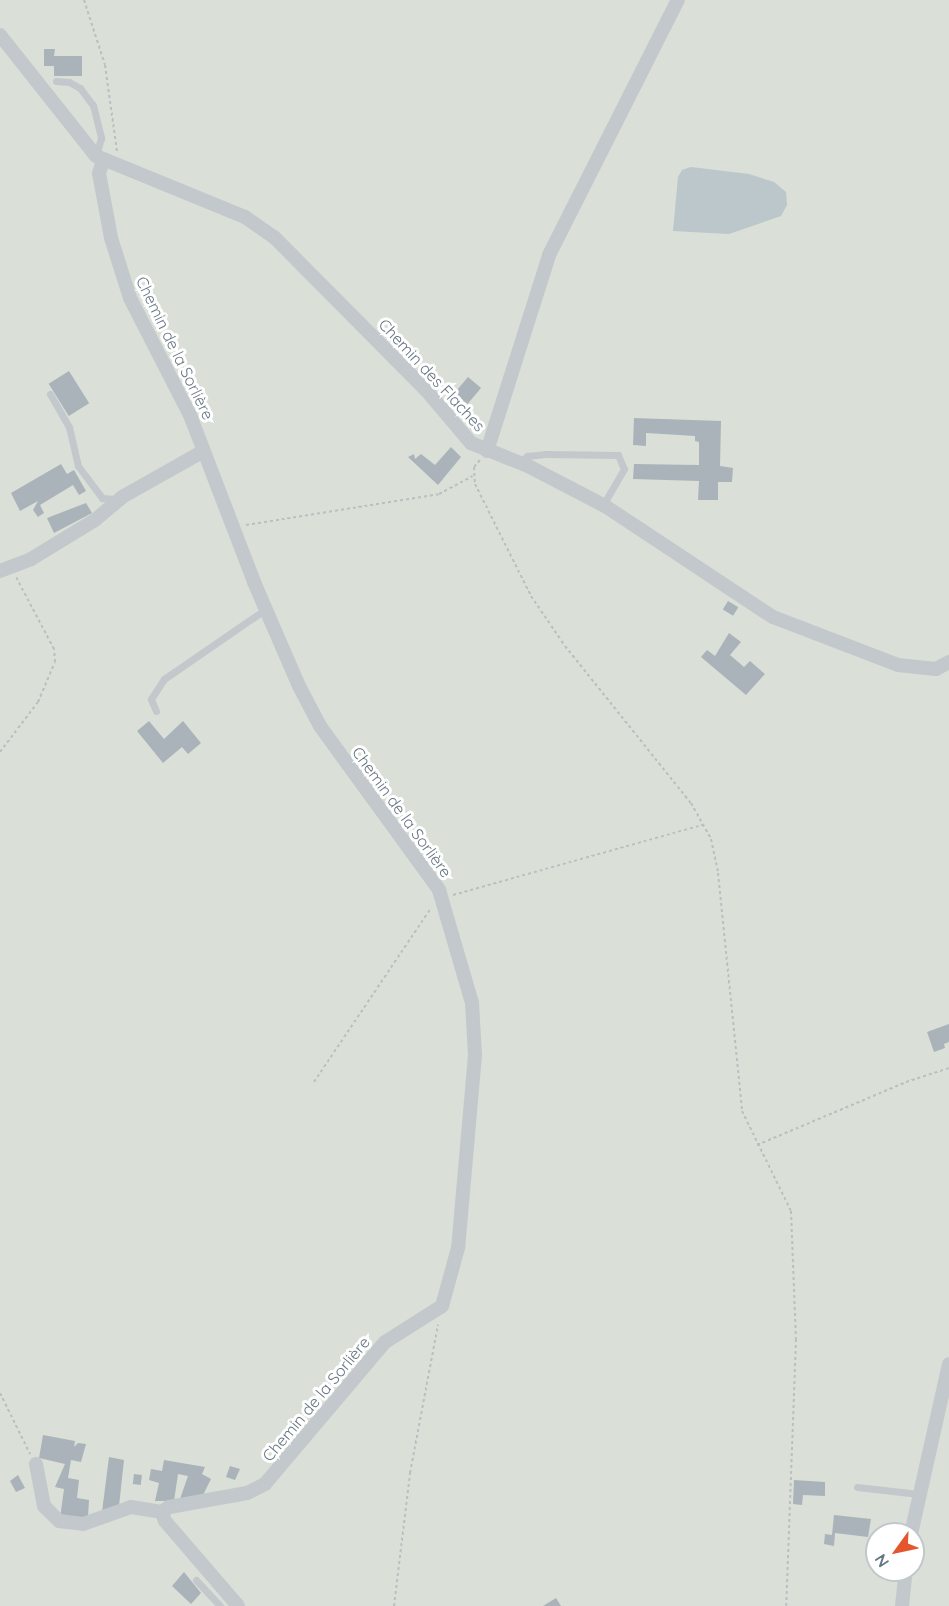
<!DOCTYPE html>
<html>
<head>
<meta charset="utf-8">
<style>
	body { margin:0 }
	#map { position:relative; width:949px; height:1606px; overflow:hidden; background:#fafaf8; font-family:Quicksand,sans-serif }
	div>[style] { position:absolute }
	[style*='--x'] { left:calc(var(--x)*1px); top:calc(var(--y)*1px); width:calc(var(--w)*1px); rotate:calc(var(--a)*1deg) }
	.green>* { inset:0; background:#dadfd7 }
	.water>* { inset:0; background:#bbc7cb }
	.building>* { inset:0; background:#aab3b9; transform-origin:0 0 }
	.path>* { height:2px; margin-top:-1px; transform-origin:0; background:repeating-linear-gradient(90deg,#bbbfc2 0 3px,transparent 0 6px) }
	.lane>* { height:7px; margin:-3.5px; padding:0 3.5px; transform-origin:3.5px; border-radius:3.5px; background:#c3c8cc }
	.street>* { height:14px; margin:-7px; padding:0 7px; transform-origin:7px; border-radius:7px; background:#c3c8cc }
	span { translate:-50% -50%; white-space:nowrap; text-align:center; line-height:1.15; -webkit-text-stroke:6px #fff; paint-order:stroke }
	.street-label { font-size:16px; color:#657683 }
	.north { position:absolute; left:865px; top:1522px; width:60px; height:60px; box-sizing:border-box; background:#fff; border:2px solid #c1c8cd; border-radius:50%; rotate:237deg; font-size:16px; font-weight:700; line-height:24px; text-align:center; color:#657683 }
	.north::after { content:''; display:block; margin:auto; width:21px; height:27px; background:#e4572e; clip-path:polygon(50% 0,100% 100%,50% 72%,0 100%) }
</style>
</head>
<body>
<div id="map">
	<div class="green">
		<div style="clip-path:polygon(evenodd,0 0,949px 0,949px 1606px,0 1606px,0 0,877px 1534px,913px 1534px,913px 1570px,877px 1570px,877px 1534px)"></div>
	</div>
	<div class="water">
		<div style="clip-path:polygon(691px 167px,749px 174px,774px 182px,786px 192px,787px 205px,781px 216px,729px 234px,673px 231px,678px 177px,682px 170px)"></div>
	</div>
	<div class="building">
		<div style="clip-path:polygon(44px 49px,55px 49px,54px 56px,82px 56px,82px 76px,54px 76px,54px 66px,44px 66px)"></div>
		<div style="left:69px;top:371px;width:38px;height:24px;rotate:58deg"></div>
		<div style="left:468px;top:377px;width:17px;height:21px;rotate:40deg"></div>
		<div style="clip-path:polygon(634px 418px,721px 421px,720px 466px,733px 468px,732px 482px,718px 482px,718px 500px,698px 500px,699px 481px,633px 479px,634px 464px,699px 465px,699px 442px,695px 441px,695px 436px,646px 433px,646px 446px,633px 445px)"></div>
		<div style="clip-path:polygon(451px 447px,461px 457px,438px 485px,408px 457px,414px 454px,415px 459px,421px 454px,435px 465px)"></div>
		<div style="clip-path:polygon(61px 464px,67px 474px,74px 470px,86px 491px,79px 495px,73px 485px,40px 505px,44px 513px,38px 517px,33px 510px,38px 501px,20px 511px,11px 493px)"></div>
		<div style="clip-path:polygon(86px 503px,92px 513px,54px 533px,47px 518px)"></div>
		<div style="left:728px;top:601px;width:12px;height:10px;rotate:31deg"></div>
		<div style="clip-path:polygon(729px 633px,741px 642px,730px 655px,744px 667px,750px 661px,765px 674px,746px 695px,701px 657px,707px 650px,715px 656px)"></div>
		<div style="clip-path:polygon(149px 721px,164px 739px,183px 721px,201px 743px,188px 754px,182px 747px,163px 763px,137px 731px)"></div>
		<div style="clip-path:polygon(949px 1024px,949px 1042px,944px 1044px,945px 1048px,934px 1052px,927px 1032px)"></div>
		<div style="clip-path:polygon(43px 1435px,75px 1441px,74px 1447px,78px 1443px,86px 1444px,81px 1462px,71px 1460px,68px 1478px,79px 1480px,77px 1498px,89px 1500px,88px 1517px,60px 1518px,64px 1489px,55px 1487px,65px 1464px,39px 1458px)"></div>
		<div style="clip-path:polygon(109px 1457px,124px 1460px,119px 1506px,102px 1512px)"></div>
		<div style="clip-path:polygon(164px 1460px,205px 1467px,202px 1474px,211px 1479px,203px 1495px,180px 1499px,188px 1476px,178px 1474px,174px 1501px,155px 1501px,159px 1483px,149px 1480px,151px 1469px,162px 1471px)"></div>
		<div style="clip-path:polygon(230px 1466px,240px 1469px,235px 1480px,226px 1477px)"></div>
		<div style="left:134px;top:1474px;width:8px;height:10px;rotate:7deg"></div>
		<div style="clip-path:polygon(18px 1475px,25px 1488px,16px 1492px,10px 1481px)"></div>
		<div style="clip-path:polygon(794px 1480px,825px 1482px,825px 1496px,803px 1495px,802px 1505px,793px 1504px)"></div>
		<div style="clip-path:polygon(834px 1515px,871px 1519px,868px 1537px,835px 1533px,834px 1546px,824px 1544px,825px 1534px,832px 1535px)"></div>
		<div style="clip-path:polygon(184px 1572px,201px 1593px,191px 1604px,172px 1586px)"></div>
		<div style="clip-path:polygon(556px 1598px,561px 1606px,543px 1606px)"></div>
	</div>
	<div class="path">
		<div style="--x:84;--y:0;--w:68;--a:72.1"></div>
		<div style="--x:105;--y:65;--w:88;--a:82.1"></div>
		<div style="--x:480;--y:460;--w:9;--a:131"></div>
		<div style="--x:474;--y:467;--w:17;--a:87"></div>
		<div style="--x:475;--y:484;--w:125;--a:63.4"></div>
		<div style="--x:531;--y:596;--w:60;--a:55.8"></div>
		<div style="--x:565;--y:646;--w:201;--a:51.3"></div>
		<div style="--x:691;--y:803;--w:41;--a:60.9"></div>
		<div style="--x:711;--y:839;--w:35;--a:78"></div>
		<div style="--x:718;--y:873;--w:239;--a:84.2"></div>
		<div style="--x:742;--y:1111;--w:111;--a:63.9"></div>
		<div style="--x:791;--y:1211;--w:128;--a:87.8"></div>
		<div style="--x:796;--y:1339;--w:267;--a:92.1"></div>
		<div style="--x:246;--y:525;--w:195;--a:-9.1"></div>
		<div style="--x:439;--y:494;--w:38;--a:-28"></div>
		<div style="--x:0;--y:752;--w:63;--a:-52.8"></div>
		<div style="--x:38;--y:702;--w:43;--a:-67"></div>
		<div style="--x:55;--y:662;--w:13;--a:-94"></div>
		<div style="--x:54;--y:649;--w:81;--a:-117.8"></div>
		<div style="--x:453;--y:895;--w:262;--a:-15.7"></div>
		<div style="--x:314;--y:1082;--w:210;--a:-56.1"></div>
		<div style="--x:757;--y:1145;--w:162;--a:-22.9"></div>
		<div style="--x:906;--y:1082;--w:45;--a:-18"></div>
		<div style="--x:0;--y:1393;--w:68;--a:63.8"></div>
		<div style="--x:394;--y:1606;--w:134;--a:-83.1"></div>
		<div style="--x:410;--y:1473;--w:151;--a:-79.3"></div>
	</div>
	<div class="lane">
		<div style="--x:56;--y:81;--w:13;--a:4"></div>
		<div style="--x:69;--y:82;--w:13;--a:29"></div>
		<div style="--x:80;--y:88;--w:21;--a:53"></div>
		<div style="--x:93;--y:105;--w:34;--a:76"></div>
		<div style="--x:101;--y:138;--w:19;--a:106"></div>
		<div style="--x:50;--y:394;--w:38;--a:60"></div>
		<div style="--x:69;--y:427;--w:40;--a:77"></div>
		<div style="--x:78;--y:466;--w:40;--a:53"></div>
		<div style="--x:102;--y:498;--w:14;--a:4"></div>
		<div style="--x:520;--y:463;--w:10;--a:-45"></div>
		<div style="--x:527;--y:456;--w:18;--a:-6"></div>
		<div style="--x:545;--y:454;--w:73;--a:0.8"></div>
		<div style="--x:618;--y:455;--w:15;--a:67"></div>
		<div style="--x:624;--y:469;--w:42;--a:120.3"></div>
		<div style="--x:156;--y:711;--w:13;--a:-113"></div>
		<div style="--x:151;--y:699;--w:24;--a:-57"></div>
		<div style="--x:164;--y:679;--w:124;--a:-34.5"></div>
		<div style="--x:857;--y:1487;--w:62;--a:6.4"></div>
		<div style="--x:196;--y:1580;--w:35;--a:47"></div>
	</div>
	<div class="street">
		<div style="--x:0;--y:35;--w:154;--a:51.6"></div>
		<div style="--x:96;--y:156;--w:161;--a:22.3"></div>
		<div style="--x:245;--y:217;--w:35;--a:35"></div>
		<div style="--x:274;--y:237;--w:216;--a:45.2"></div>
		<div style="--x:426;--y:390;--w:70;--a:49.7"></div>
		<div style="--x:471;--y:443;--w:64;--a:22.1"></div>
		<div style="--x:530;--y:467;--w:85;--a:27.5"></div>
		<div style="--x:605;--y:506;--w:201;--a:33.5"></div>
		<div style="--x:773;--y:617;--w:134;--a:21"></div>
		<div style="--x:898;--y:665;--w:38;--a:6"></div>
		<div style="--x:936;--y:669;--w:15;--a:-28"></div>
		<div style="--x:103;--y:161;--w:13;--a:108"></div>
		<div style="--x:99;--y:173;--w:66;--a:79.5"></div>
		<div style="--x:111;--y:238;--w:63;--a:72.4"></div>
		<div style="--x:130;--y:298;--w:131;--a:62.9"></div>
		<div style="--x:190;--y:415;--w:179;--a:69"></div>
		<div style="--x:254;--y:582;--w:113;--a:66.6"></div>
		<div style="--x:299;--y:686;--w:45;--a:62.3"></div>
		<div style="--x:320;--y:726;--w:203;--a:54"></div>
		<div style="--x:439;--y:890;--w:118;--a:73.7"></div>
		<div style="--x:472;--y:1003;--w:52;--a:86.7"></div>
		<div style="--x:475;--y:1055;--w:194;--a:95"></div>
		<div style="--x:458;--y:1248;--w:60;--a:105.4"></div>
		<div style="--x:442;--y:1306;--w:67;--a:147.7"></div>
		<div style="--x:385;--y:1342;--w:186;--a:130.2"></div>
		<div style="--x:265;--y:1484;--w:20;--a:153"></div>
		<div style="--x:247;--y:1493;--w:79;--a:169.8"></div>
		<div style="--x:169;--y:1507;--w:9;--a:144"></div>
		<div style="--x:162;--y:1512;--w:9;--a:72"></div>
		<div style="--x:165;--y:1521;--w:112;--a:49.3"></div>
		<div style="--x:487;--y:451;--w:206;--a:-72.4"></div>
		<div style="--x:549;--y:255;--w:286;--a:-63.2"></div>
		<div style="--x:0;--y:571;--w:33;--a:-21"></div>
		<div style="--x:31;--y:559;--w:75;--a:-31.4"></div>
		<div style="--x:95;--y:520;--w:35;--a:-40"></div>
		<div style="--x:122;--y:497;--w:92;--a:-29.4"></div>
		<div style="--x:36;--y:1464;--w:43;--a:79.2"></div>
		<div style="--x:44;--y:1506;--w:21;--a:45"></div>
		<div style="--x:59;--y:1521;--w:24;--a:7"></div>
		<div style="--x:83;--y:1524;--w:51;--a:-19.5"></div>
		<div style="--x:131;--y:1507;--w:31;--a:9"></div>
		<div style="--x:911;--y:1534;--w:174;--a:-77.4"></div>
		<div style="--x:902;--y:1606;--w:36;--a:-84"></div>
	</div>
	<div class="street-label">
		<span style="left:175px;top:348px;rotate:64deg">Chemin de la Sorlière</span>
		<span style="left:432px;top:375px;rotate:47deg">Chemin des Flaches</span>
		<span style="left:402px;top:812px;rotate:54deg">Chemin de la Sorlière</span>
		<span style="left:316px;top:1399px;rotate:-50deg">Chemin de la Sorlière</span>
	</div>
	<div class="north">N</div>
</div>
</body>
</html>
